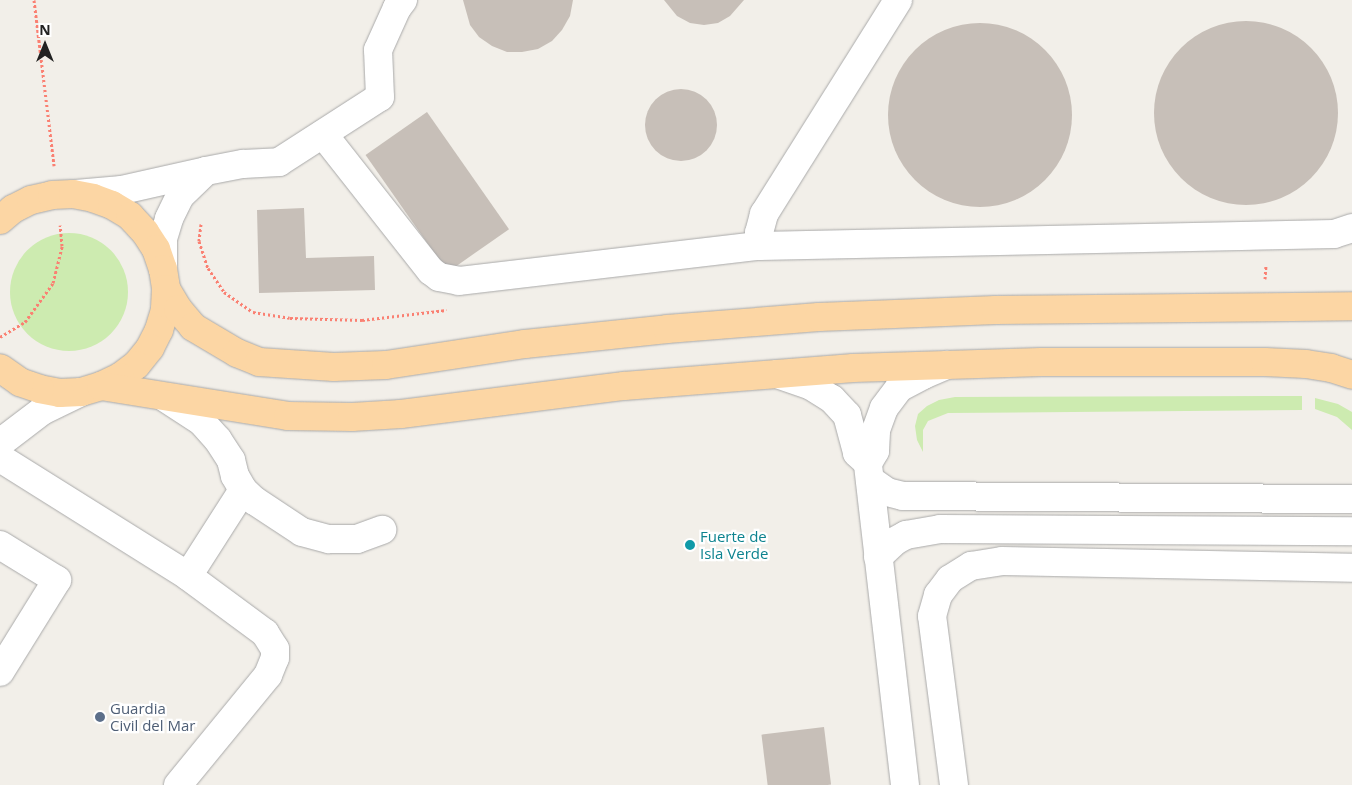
<!DOCTYPE html>
<html>
<head>
<meta charset="utf-8">
<style>
	body { margin:0 }
	#map { position:relative; width:1352px; height:785px; overflow:hidden; background:#f2efe9; font-family:"Open Sans",sans-serif }
	div>[style] { position:absolute }
	[style*='--x'] { left:calc(var(--x)*1px); top:calc(var(--y)*1px); width:calc(var(--w)*1px); rotate:calc(var(--a)*1deg) }
	.grass>* { inset:0; background:#cdebb0 }
	.round { border-radius:50% }
	.building>* { inset:0; background:#c7bfb8; transform-origin:0 0 }
	.path>* { height:3px; margin-top:-1.5px; transform-origin:0; background:repeating-linear-gradient(90deg,#fa8072 0 2.5px,transparent 0 5px) }
	.roads { filter:drop-shadow(0 0 1px #a9a9a9) drop-shadow(0 0 1px #a9a9a9) }
	.minor>* { height:28px; margin:-14px; padding:0 14px; transform-origin:14px; border-radius:14px; background:#fff }
	.major>* { height:28px; margin:-14px; padding:0 14px; transform-origin:14px; border-radius:14px; background:#fcd6a4 }
	.dots>* { width:14px; height:14px; translate:-50% -50%; box-sizing:border-box; border:2px solid #fff; border-radius:50% }
	span { translate:-50% -50%; white-space:nowrap; text-align:center; line-height:1.15; -webkit-text-stroke:4.5px #fff; paint-order:stroke }
	.culture-label { font-size:15px; color:#0d838f }
	.left { translate:0 -50%; text-align:left }
	.service-label { font-size:15px; color:#4e5e75 }
	.north { position:absolute; left:20px; top:20px; width:50px; height:50px; -webkit-text-stroke:4px #fff; paint-order:stroke; rotate:0deg; font-size:14px; font-weight:700; line-height:20px; text-align:center; color:#222 }
	.north::after { content:''; display:block; margin:auto; width:18px; height:22px; background:#222; clip-path:polygon(50% 0,100% 100%,50% 72%,0 100%) }
</style>
</head>
<body>
<div id="map">
	<div class="grass">
		<div class="round" style="left:10px;top:233px;width:118px;height:118px"></div>
		<div style="clip-path:polygon(1302px 396px,1302px 410px,948px 413px,928px 421px,923px 430px,923px 452px,917px 440px,915px 426px,918px 414px,927px 406px,939px 400px,955px 397px)"></div>
		<div style="clip-path:polygon(1315px 398px,1338px 404px,1352px 412px,1352px 430px,1337px 417px,1315px 409px)"></div>
	</div>
	<div class="building">
		<div style="clip-path:polygon(463px 0,573px 0,570px 16px,562px 30px,552px 41px,538px 49px,522px 52px,507px 52px,492px 46px,479px 37px,470px 25px)"></div>
		<div style="clip-path:polygon(664px 0,744px 0,730px 16px,718px 23px,704px 25px,690px 23px,677px 16px)"></div>
		<div class="round" style="left:1154px;top:21px;width:184px;height:184px"></div>
		<div class="round" style="left:888px;top:23px;width:184px;height:184px"></div>
		<div class="round" style="left:645px;top:89px;width:72px;height:72px"></div>
		<div style="left:427px;top:112px;width:143px;height:75px;rotate:55deg"></div>
		<div style="clip-path:polygon(304px 208px,306px 258px,374px 256px,375px 290px,259px 293px,257px 210px)"></div>
		<div style="left:824px;top:727px;width:58px;height:63px;rotate:83deg"></div>
	</div>
	<div class="path">
		<div style="--x:34;--y:0;--w:167;--a:83.1"></div>
		<div style="--x:201;--y:224;--w:17;--a:97"></div>
		<div style="--x:199;--y:241;--w:28;--a:72"></div>
		<div style="--x:208;--y:268;--w:29;--a:56"></div>
		<div style="--x:224;--y:292;--w:35;--a:35"></div>
		<div style="--x:253;--y:312;--w:37;--a:9"></div>
		<div style="--x:290;--y:318;--w:72;--a:1.6"></div>
		<div style="--x:362;--y:320;--w:85;--a:-6.8"></div>
		<div style="--x:1265;--y:279;--w:14;--a:-86"></div>
		<div style="--x:0;--y:337;--w:29;--a:-31"></div>
		<div style="--x:25;--y:322;--w:48;--a:-54.3"></div>
		<div style="--x:53;--y:283;--w:38;--a:-76"></div>
		<div style="--x:62;--y:246;--w:21;--a:-95"></div>
	</div>
	<div class="roads">
		<div class="minor">
			<div style="--x:323;--y:134;--w:174;--a:51.8"></div>
			<div style="--x:431;--y:271;--w:10;--a:37"></div>
			<div style="--x:439;--y:277;--w:20;--a:11"></div>
			<div style="--x:459;--y:281;--w:302;--a:-6.7"></div>
			<div style="--x:759;--y:246;--w:575;--a:-1.2"></div>
			<div style="--x:1334;--y:234;--w:19;--a:-18"></div>
			<div style="--x:206;--y:171;--w:38;--a:-11"></div>
			<div style="--x:243;--y:164;--w:36;--a:-3"></div>
			<div style="--x:279;--y:162;--w:120;--a:-32.8"></div>
			<div style="--x:380;--y:97;--w:47;--a:-92.4"></div>
			<div style="--x:378;--y:50;--w:46;--a:-65.7"></div>
			<div style="--x:397;--y:8;--w:10;--a:-53"></div>
			<div style="--x:76;--y:194;--w:46;--a:-5"></div>
			<div style="--x:122;--y:190;--w:86;--a:-12.7"></div>
			<div style="--x:206;--y:171;--w:36;--a:136"></div>
			<div style="--x:180;--y:196;--w:25;--a:116"></div>
			<div style="--x:169;--y:219;--w:21;--a:107"></div>
			<div style="--x:163;--y:239;--w:30;--a:90"></div>
			<div style="--x:759;--y:246;--w:13;--a:-90"></div>
			<div style="--x:759;--y:233;--w:20;--a:-75"></div>
			<div style="--x:764;--y:214;--w:252;--a:-57.9"></div>
			<div style="--x:777;--y:374;--w:36;--a:19"></div>
			<div style="--x:811;--y:386;--w:25;--a:32"></div>
			<div style="--x:832;--y:399;--w:22;--a:47"></div>
			<div style="--x:847;--y:415;--w:39;--a:75"></div>
			<div style="--x:857;--y:453;--w:15;--a:42"></div>
			<div style="--x:164;--y:397;--w:44;--a:33"></div>
			<div style="--x:201;--y:421;--w:25;--a:48"></div>
			<div style="--x:218;--y:440;--w:24;--a:57"></div>
			<div style="--x:231;--y:460;--w:16;--a:76"></div>
			<div style="--x:235;--y:476;--w:16;--a:60"></div>
			<div style="--x:243;--y:490;--w:16;--a:43"></div>
			<div style="--x:255;--y:501;--w:56;--a:33.4"></div>
			<div style="--x:302;--y:532;--w:28;--a:15"></div>
			<div style="--x:329;--y:539;--w:28;--a:0"></div>
			<div style="--x:357;--y:539;--w:27;--a:-20"></div>
			<div style="--x:0;--y:443;--w:53;--a:-37.3"></div>
			<div style="--x:42;--y:411;--w:43;--a:-26"></div>
			<div style="--x:0;--y:458;--w:222;--a:32.1"></div>
			<div style="--x:188;--y:576;--w:102;--a:-57.4"></div>
			<div style="--x:870;--y:480;--w:21;--a:35"></div>
			<div style="--x:887;--y:492;--w:16;--a:14"></div>
			<div style="--x:903;--y:496;--w:449;--a:0.4"></div>
			<div style="--x:0;--y:545;--w:67;--a:31.6"></div>
			<div style="--x:57;--y:580;--w:108;--a:121.8"></div>
			<div style="--x:878;--y:557;--w:23;--a:-43"></div>
			<div style="--x:895;--y:541;--w:13;--a:-29"></div>
			<div style="--x:906;--y:535;--w:35;--a:-10"></div>
			<div style="--x:940;--y:529;--w:412;--a:0.3"></div>
			<div style="--x:178;--y:785;--w:142;--a:-50.7"></div>
			<div style="--x:268;--y:675;--w:18;--a:-68"></div>
			<div style="--x:275;--y:658;--w:9;--a:-90"></div>
			<div style="--x:275;--y:649;--w:19;--a:-122"></div>
			<div style="--x:265;--y:633;--w:96;--a:-143.5"></div>
			<div style="--x:905;--y:785;--w:324;--a:-96.6"></div>
			<div style="--x:868;--y:463;--w:14;--a:-60"></div>
			<div style="--x:875;--y:451;--w:21;--a:-87"></div>
			<div style="--x:876;--y:430;--w:23;--a:-70"></div>
			<div style="--x:884;--y:408;--w:25;--a:-53"></div>
			<div style="--x:899;--y:388;--w:27;--a:-28"></div>
			<div style="--x:923;--y:375;--w:26;--a:-23"></div>
			<div style="--x:954;--y:785;--w:170;--a:-97.4"></div>
			<div style="--x:932;--y:616;--w:22;--a:-74"></div>
			<div style="--x:938;--y:595;--w:20;--a:-53"></div>
			<div style="--x:950;--y:579;--w:25;--a:-32"></div>
			<div style="--x:971;--y:566;--w:31;--a:-9"></div>
			<div style="--x:1002;--y:561;--w:350;--a:1.1"></div>
		</div>
		<div class="major">
			<div style="--x:0;--y:220;--w:17;--a:-40"></div>
			<div style="--x:13;--y:209;--w:20;--a:-27"></div>
			<div style="--x:31;--y:200;--w:22;--a:-13"></div>
			<div style="--x:52;--y:195;--w:21;--a:-3"></div>
			<div style="--x:73;--y:194;--w:20;--a:11"></div>
			<div style="--x:93;--y:198;--w:20;--a:20"></div>
			<div style="--x:112;--y:205;--w:21;--a:31"></div>
			<div style="--x:130;--y:216;--w:22;--a:47"></div>
			<div style="--x:145;--y:232;--w:20;--a:57"></div>
			<div style="--x:156;--y:249;--w:21;--a:71"></div>
			<div style="--x:163;--y:269;--w:20;--a:81"></div>
			<div style="--x:166;--y:289;--w:21;--a:93"></div>
			<div style="--x:165;--y:310;--w:21;--a:107"></div>
			<div style="--x:159;--y:330;--w:20;--a:117"></div>
			<div style="--x:150;--y:348;--w:22;--a:129"></div>
			<div style="--x:136;--y:365;--w:20;--a:143"></div>
			<div style="--x:120;--y:377;--w:21;--a:155"></div>
			<div style="--x:101;--y:386;--w:21;--a:163"></div>
			<div style="--x:81;--y:392;--w:21;--a:177"></div>
			<div style="--x:60;--y:393;--w:20;--a:-169"></div>
			<div style="--x:40;--y:389;--w:21;--a:-161"></div>
			<div style="--x:20;--y:382;--w:24;--a:-145"></div>
			<div style="--x:166;--y:289;--w:23;--a:59"></div>
			<div style="--x:178;--y:309;--w:23;--a:50"></div>
			<div style="--x:193;--y:327;--w:51;--a:30.6"></div>
			<div style="--x:237;--y:353;--w:24;--a:22"></div>
			<div style="--x:259;--y:362;--w:75;--a:3.8"></div>
			<div style="--x:334;--y:367;--w:52;--a:-2.2"></div>
			<div style="--x:386;--y:365;--w:141;--a:-8.6"></div>
			<div style="--x:525;--y:344;--w:143;--a:-6"></div>
			<div style="--x:667;--y:329;--w:152;--a:-4.5"></div>
			<div style="--x:819;--y:317;--w:177;--a:-2.3"></div>
			<div style="--x:996;--y:310;--w:356;--a:-0.6"></div>
			<div style="--x:101;--y:386;--w:189;--a:9.1"></div>
			<div style="--x:288;--y:416;--w:64;--a:0.9"></div>
			<div style="--x:352;--y:417;--w:49;--a:-3.5"></div>
			<div style="--x:401;--y:414;--w:225;--a:-7.2"></div>
			<div style="--x:624;--y:386;--w:230;--a:-4.5"></div>
			<div style="--x:853;--y:368;--w:188;--a:-1.8"></div>
			<div style="--x:1041;--y:362;--w:224;--a:0"></div>
			<div style="--x:1265;--y:362;--w:41;--a:2.8"></div>
			<div style="--x:1306;--y:364;--w:25;--a:9"></div>
			<div style="--x:1331;--y:368;--w:22;--a:18"></div>
		</div>
	</div>
	<div class="dots">
		<div style="left:690px;top:545px;background:#0f9aa8"></div>
		<div style="left:100px;top:717px;background:#5c6f8a"></div>
	</div>
	<div class="culture-label">
		<span class="left" style="left:700px;top:545px">Fuerte de<br>Isla Verde</span>
	</div>
	<div class="service-label">
		<span class="left" style="left:110px;top:717px">Guardia<br>Civil del Mar</span>
	</div>
	<div class="north">N</div>
</div>
</body>
</html>
